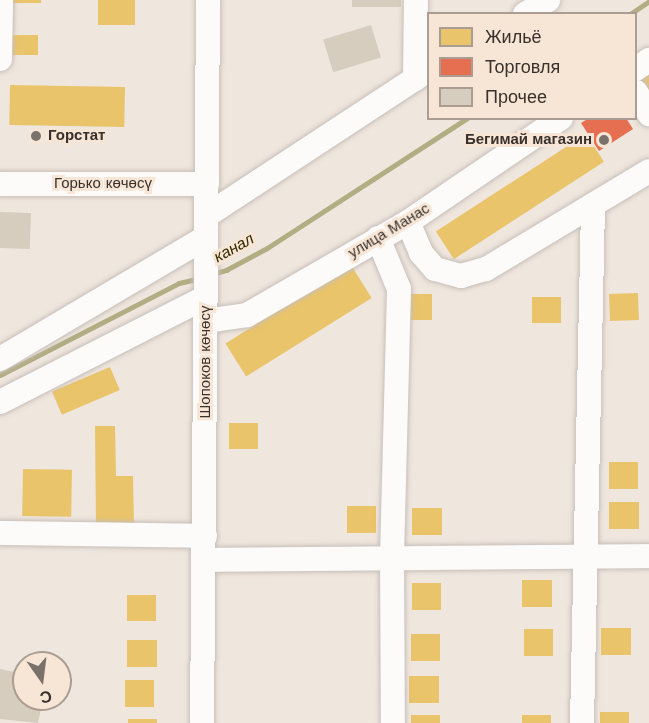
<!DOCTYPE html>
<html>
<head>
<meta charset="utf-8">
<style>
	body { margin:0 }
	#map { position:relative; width:649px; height:723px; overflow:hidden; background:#efe6de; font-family:"Work Sans",sans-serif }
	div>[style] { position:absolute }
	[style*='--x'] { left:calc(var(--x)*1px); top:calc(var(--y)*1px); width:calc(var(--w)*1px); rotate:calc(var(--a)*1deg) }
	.homes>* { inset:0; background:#e9c46a; transform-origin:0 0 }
	.shops>* { inset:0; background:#e76f51 }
	.stream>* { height:5px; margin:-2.5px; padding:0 2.5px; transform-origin:2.5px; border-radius:2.5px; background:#b3ad84 }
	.building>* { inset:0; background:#d6cdbf; transform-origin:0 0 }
	.roads { filter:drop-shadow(0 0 2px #c6bfb9) drop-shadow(0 0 2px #c6bfb9) }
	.minor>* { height:24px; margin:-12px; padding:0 12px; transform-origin:12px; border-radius:12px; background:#fdfbfa }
	.dots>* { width:16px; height:16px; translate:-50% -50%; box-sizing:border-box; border:3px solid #f7e5d6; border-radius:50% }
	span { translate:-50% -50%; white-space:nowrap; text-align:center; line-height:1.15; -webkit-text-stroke:6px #f7e5d6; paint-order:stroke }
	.poi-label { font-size:15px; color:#39322c; font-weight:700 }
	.left { translate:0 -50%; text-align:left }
	.right { translate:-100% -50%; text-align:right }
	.street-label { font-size:15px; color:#39322c }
	.water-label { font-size:16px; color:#312d00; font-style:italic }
	.legend { position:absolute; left:427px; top:12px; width:210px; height:108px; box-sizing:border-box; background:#f7e5d6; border:2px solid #ab9d92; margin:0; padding:8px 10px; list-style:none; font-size:18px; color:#39322c }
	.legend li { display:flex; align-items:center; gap:12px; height:30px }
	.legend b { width:30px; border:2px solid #ab9d92 }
	.north { position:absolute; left:12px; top:651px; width:60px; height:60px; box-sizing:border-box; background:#f7e5d6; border:2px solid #ab9d92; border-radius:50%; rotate:166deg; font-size:16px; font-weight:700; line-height:24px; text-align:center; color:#39322c }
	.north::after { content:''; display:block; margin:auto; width:21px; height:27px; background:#79716a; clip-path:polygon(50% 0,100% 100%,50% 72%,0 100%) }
</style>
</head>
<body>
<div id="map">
	<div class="homes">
		<div style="left:10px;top:0;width:31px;height:3px"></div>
		<div style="left:98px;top:0;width:37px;height:25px"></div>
		<div style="left:8px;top:35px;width:30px;height:20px"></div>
		<div style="clip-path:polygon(649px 73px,649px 97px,638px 80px)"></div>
		<div style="left:10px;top:85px;width:115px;height:40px;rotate:1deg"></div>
		<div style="left:586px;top:134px;width:33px;height:179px;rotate:57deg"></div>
		<div style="left:351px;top:265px;width:39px;height:148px;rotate:58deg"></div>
		<div style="left:638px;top:293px;width:27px;height:29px;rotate:88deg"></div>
		<div style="left:403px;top:294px;width:29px;height:26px"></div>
		<div style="left:532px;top:297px;width:29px;height:26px"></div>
		<div style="left:110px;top:367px;width:25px;height:63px;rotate:67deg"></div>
		<div style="left:229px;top:423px;width:29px;height:26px"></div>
		<div style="clip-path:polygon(95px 426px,115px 426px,116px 476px,133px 476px,134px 525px,96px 525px)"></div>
		<div style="left:609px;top:462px;width:29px;height:27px"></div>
		<div style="left:23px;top:469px;width:49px;height:47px;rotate:1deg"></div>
		<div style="left:609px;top:502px;width:30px;height:27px"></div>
		<div style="left:347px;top:506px;width:29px;height:27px"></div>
		<div style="left:412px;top:508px;width:30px;height:27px"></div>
		<div style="left:522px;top:580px;width:30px;height:27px"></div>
		<div style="left:412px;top:583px;width:29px;height:27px"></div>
		<div style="left:127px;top:595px;width:29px;height:26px"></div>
		<div style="left:601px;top:628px;width:30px;height:27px"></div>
		<div style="left:524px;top:629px;width:29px;height:27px"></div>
		<div style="left:411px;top:634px;width:29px;height:27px"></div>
		<div style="left:127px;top:640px;width:30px;height:27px"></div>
		<div style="left:409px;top:676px;width:30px;height:27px"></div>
		<div style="left:125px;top:680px;width:29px;height:27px"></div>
		<div style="left:600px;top:712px;width:29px;height:11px"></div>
		<div style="left:411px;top:715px;width:29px;height:8px"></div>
		<div style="left:551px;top:715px;width:8px;height:29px;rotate:90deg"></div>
		<div style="left:128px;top:719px;width:29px;height:4px"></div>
	</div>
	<div class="shops">
		<div style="clip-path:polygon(589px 118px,626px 118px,633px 129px,599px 151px,581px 123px)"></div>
	</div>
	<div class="stream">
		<div style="--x:630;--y:14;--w:23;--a:-34"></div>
		<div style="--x:212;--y:274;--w:15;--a:-16"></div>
		<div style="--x:226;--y:270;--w:47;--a:-28.2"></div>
		<div style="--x:267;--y:248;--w:239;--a:-33"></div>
		<div style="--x:0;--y:375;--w:201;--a:-27.2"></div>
		<div style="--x:179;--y:283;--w:22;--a:-13"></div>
	</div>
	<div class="building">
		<div style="left:352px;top:0;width:49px;height:7px"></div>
		<div style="left:371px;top:25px;width:34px;height:50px;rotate:73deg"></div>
		<div style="left:0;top:212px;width:31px;height:36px;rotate:2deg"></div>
		<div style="clip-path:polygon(0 669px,24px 674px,24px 699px,43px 699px,38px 723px,0 719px)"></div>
	</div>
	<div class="roads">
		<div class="minor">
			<div style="--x:525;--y:14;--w:27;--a:-31"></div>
			<div style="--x:0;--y:59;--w:59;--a:-89"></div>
			<div style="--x:636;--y:69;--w:16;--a:-35"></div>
			<div style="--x:415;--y:79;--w:79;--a:-89.3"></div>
			<div style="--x:636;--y:92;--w:26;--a:59"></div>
			<div style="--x:0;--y:184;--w:207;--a:0"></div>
			<div style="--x:206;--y:216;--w:266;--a:-33.3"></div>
			<div style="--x:408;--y:222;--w:34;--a:67"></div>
			<div style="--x:421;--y:253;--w:21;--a:49"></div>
			<div style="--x:435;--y:269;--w:27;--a:15"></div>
			<div style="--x:461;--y:276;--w:26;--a:-16"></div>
			<div style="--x:486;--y:269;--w:190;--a:-31"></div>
			<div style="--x:378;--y:238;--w:55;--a:67.6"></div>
			<div style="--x:399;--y:289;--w:268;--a:91.5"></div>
			<div style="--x:392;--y:557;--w:166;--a:89.7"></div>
			<div style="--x:205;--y:321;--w:42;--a:-8.1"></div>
			<div style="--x:247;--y:315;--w:186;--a:-30"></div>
			<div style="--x:408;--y:222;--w:185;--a:-34.2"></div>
			<div style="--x:0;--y:359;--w:239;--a:-30.6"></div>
			<div style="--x:0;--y:402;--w:231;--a:-27"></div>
			<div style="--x:0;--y:533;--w:205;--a:0.8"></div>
			<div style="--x:205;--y:560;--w:444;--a:-0.5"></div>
			<div style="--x:202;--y:723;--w:723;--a:-89.52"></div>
			<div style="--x:582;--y:723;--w:518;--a:-88.78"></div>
		</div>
	</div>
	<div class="dots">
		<div style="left:36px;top:136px;background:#79716a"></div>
		<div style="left:604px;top:140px;background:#79716a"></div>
	</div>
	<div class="poi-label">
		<span class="left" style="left:48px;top:136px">Горстат</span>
		<span class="right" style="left:592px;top:140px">Бегимай магазин</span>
	</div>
	<div class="street-label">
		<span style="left:103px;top:184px">Горько көчөсү</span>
		<span style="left:389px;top:231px;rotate:-31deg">улица Манас</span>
		<span style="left:206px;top:362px;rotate:-90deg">Шопоков көчөсү</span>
	</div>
	<div class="water-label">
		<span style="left:234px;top:248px;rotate:-29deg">канал</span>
	</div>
	<ul class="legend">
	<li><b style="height:16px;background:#e9c46a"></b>Жильё</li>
	<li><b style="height:16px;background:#e76f51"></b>Торговля</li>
	<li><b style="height:16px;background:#d6cdbf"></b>Прочее</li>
	</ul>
	<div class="north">С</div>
</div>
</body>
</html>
